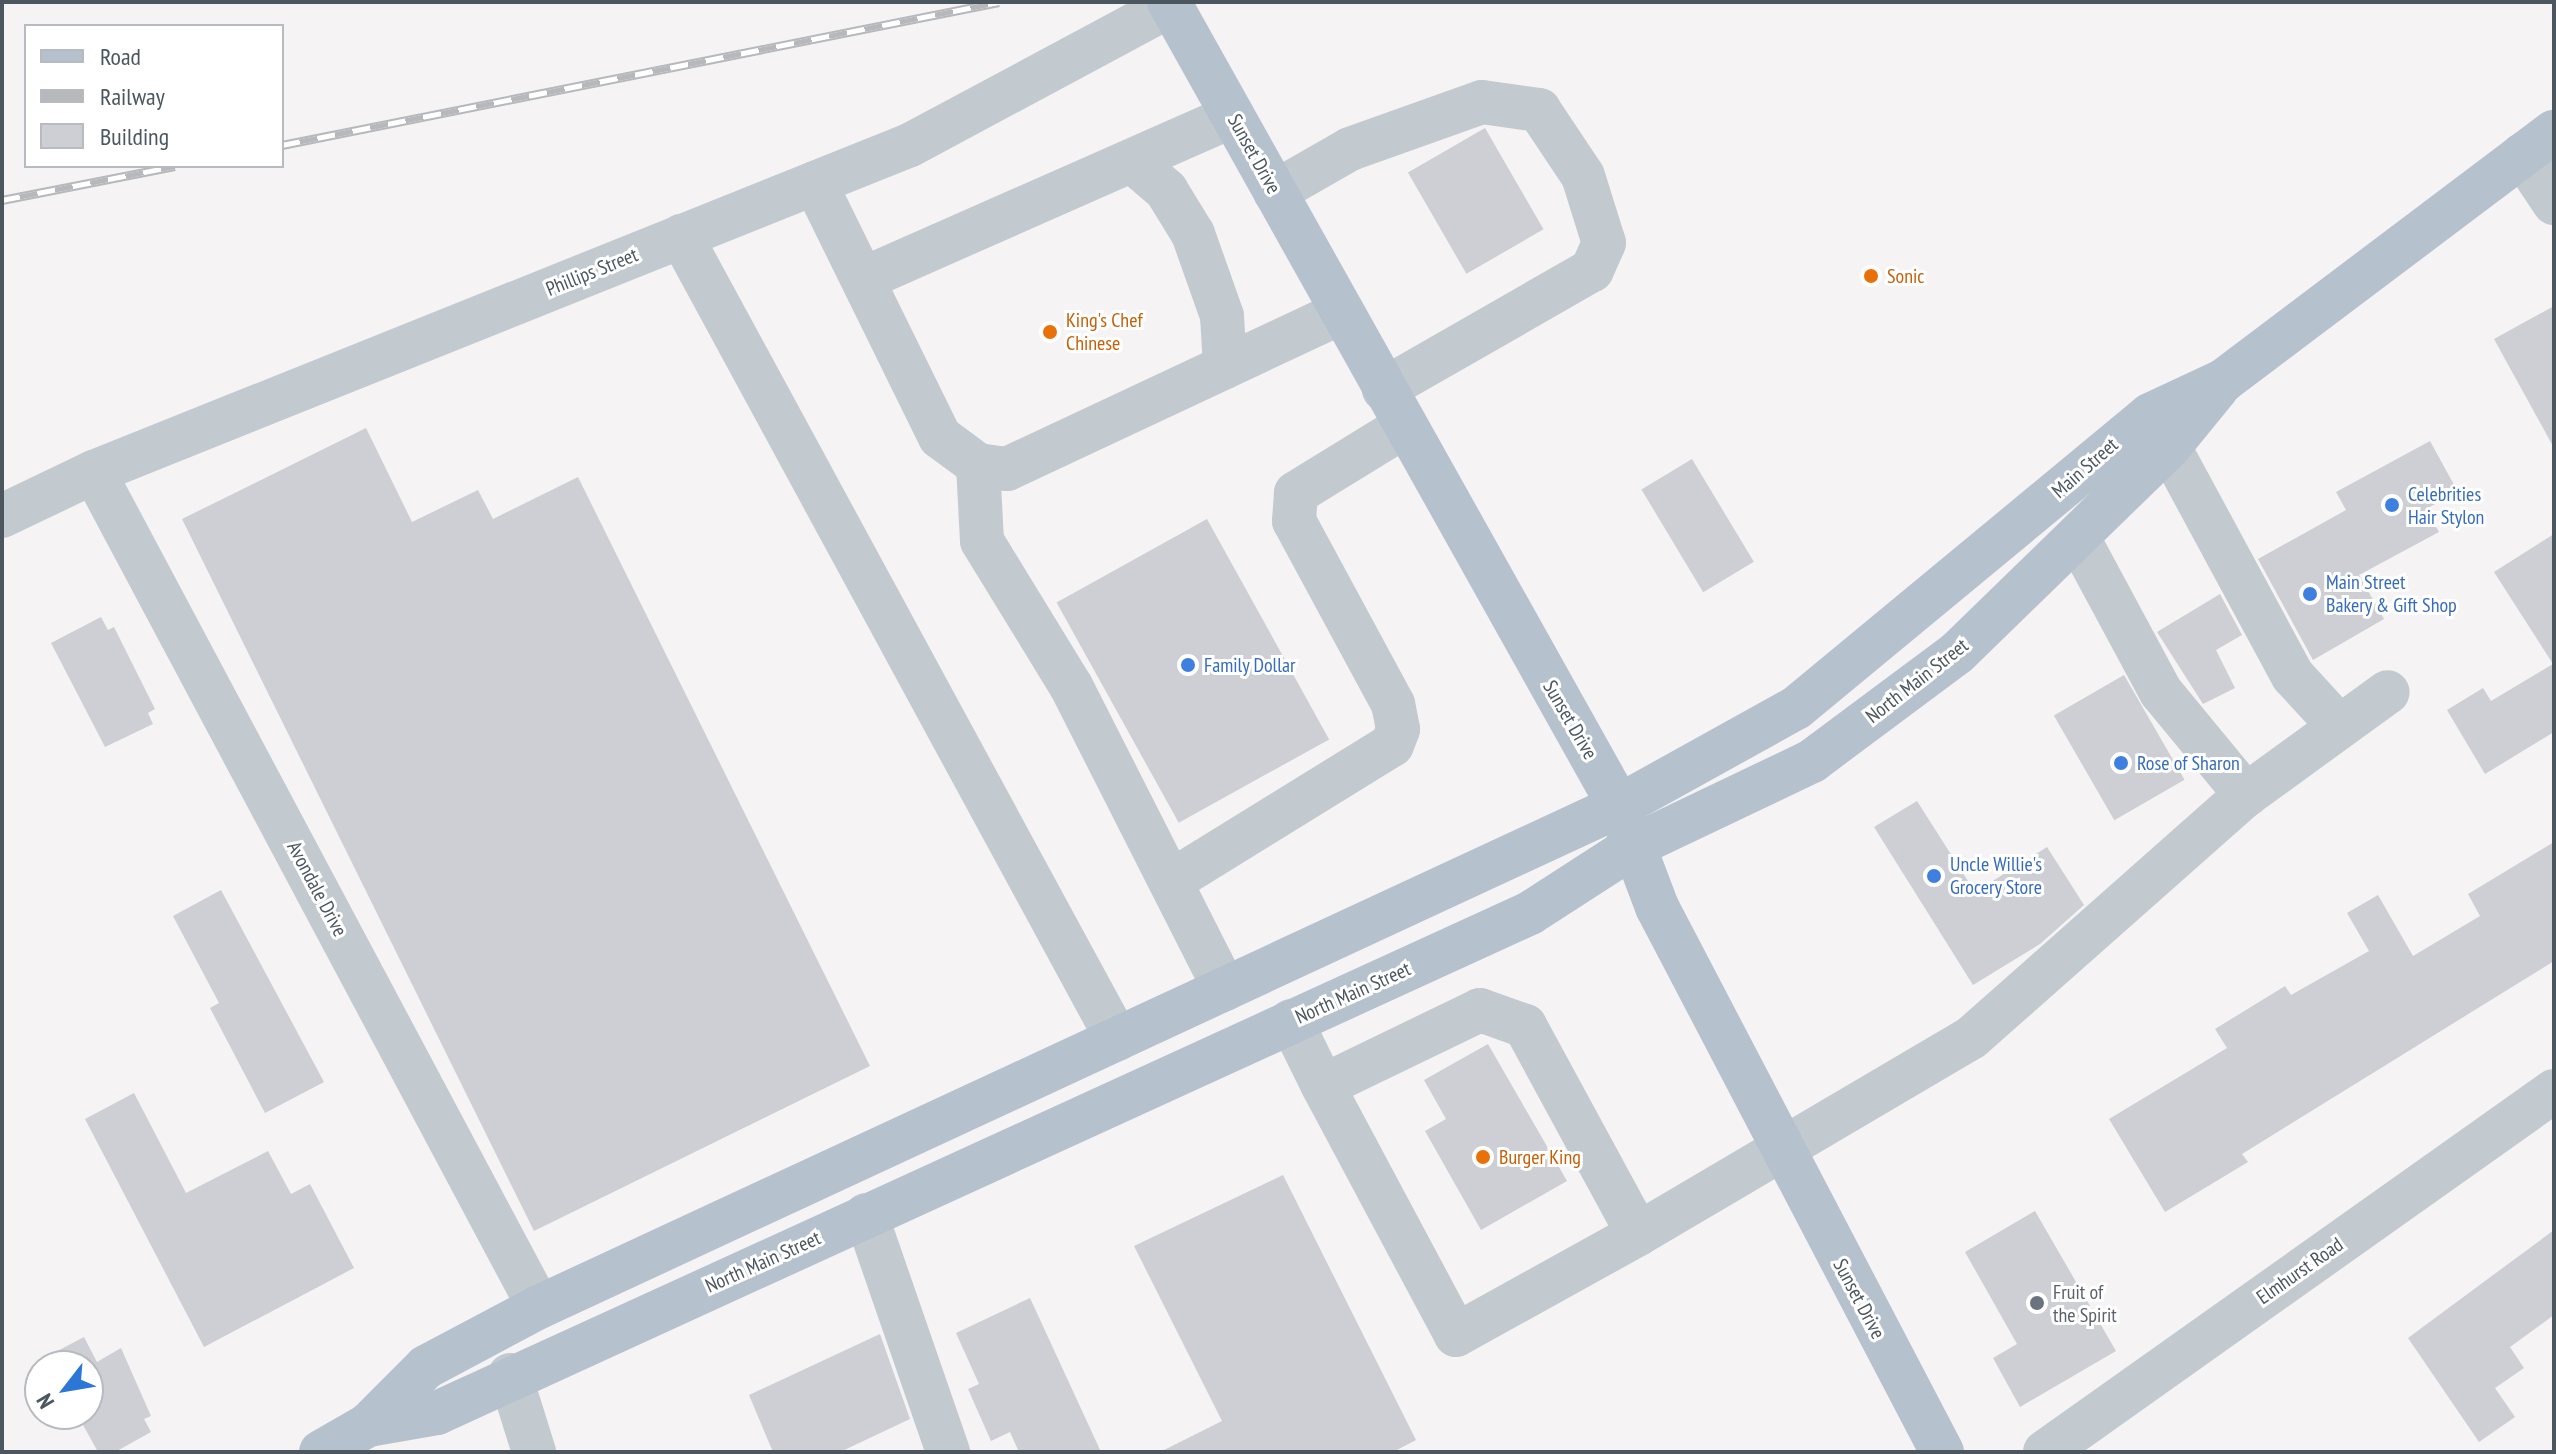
<!DOCTYPE html>
<html>
<head>
<meta charset="utf-8">
<style>
	body { margin:0 }
	#map { position:relative; width:2556px; height:1454px; overflow:hidden; background:#f5f3f3; font-family:"PT Sans Narrow",sans-serif }
	div>[style] { position:absolute }
	[style*='--x'] { left:calc(var(--x)*1px); top:calc(var(--y)*1px); width:calc(var(--w)*1px); rotate:calc(var(--a)*1deg) }
	.building>* { inset:0; background:#cdcfd4; transform-origin:0 0 }
	.minor>* { height:44px; margin:-22px; padding:0 22px; transform-origin:22px; border-radius:22px; background:#c2cad0 }
	.major>* { height:44px; margin:-22px; padding:0 22px; transform-origin:22px; border-radius:22px; background:#b5c2ce }
	.rail>* { height:9px; margin-top:-4.5px; transform-origin:0; background:repeating-linear-gradient(90deg,#fff 0 18px,#b6b8bc 0 36px); box-sizing:border-box; border-block:2px solid #b6b8bc }
	.dots>* { width:22px; height:22px; translate:-50% -50%; box-sizing:border-box; border:4px solid #fff; border-radius:50% }
	span { translate:-50% -50%; white-space:nowrap; text-align:center; line-height:1.15; -webkit-text-stroke:6px #fff; paint-order:stroke }
	.street-label { font-size:20px; color:#4c565f }
	.food-label { font-size:20px; color:#c56008 }
	.left { translate:0 -50%; text-align:left }
	.shop-label { font-size:20px; color:#366cbe }
	.worship-label { font-size:20px; color:#5b616d }
	.frame { position:absolute; inset:0; border:4px solid #4c565f; pointer-events:none }
	.legend { position:absolute; left:24px; top:24px; width:260px; height:144px; box-sizing:border-box; background:#fff; border:2px solid #b7bbbf; margin:0; padding:10px 14px; list-style:none; font-size:24px; color:#4c565f }
	.legend li { display:flex; align-items:center; gap:16px; height:40px }
	.legend b { width:40px; border:2px solid #b7bbbf }
	.north { position:absolute; left:24px; top:1350px; width:80px; height:80px; box-sizing:border-box; background:#fff; border:2px solid #b7bbbf; border-radius:50%; rotate:239deg; font-size:22px; font-weight:700; line-height:32px; text-align:center; color:#4c565f }
	.north::after { content:''; display:block; margin:auto; width:28px; height:36px; background:#2c76d5; clip-path:polygon(50% 0,100% 100%,50% 72%,0 100%) }
</style>
</head>
<body>
<div id="map">
	<div class="building">
		<div style="left:1485px;top:128px;width:117px;height:89px;rotate:60deg"></div>
		<div style="clip-path:polygon(2554px 306px,2554px 448px,2494px 339px)"></div>
		<div style="clip-path:polygon(366px 428px,412px 522px,478px 490px,493px 519px,578px 477px,870px 1066px,534px 1231px,182px 519px)"></div>
		<div style="clip-path:polygon(2430px 441px,2458px 492px,2426px 509px,2439px 532px,2359px 575px,2384px 619px,2313px 660px,2258px 559px,2346px 510px,2336px 492px)"></div>
		<div style="left:1692px;top:459px;width:120px;height:59px;rotate:59deg"></div>
		<div style="left:1207px;top:519px;width:252px;height:172px;rotate:61deg"></div>
		<div style="clip-path:polygon(2554px 534px,2554px 732px,2485px 774px,2447px 710px,2483px 688px,2491px 701px,2553px 664px,2494px 572px)"></div>
		<div style="clip-path:polygon(2220px 594px,2242px 635px,2216px 650px,2235px 688px,2203px 704px,2157px 632px)"></div>
		<div style="clip-path:polygon(101px 617px,108px 630px,114px 627px,155px 709px,148px 713px,153px 724px,105px 747px,51px 643px)"></div>
		<div style="left:2124px;top:675px;width:121px;height:81px;rotate:60deg"></div>
		<div style="clip-path:polygon(1917px 801px,1975px 892px,2047px 847px,2084px 905px,2040px 944px,1973px 985px,1874px 827px)"></div>
		<div style="clip-path:polygon(2554px 842px,2554px 961px,2242px 1154px,2248px 1162px,2165px 1212px,2109px 1119px,2227px 1048px,2215px 1029px,2285px 986px,2291px 995px,2369px 951px,2347px 913px,2378px 895px,2413px 956px,2480px 916px,2468px 894px)"></div>
		<div style="clip-path:polygon(221px 890px,324px 1082px,265px 1113px,210px 1008px,219px 1003px,173px 916px)"></div>
		<div style="clip-path:polygon(1488px 1044px,1567px 1181px,1481px 1230px,1425px 1131px,1446px 1119px,1424px 1080px)"></div>
		<div style="clip-path:polygon(134px 1093px,186px 1193px,268px 1151px,291px 1194px,310px 1184px,354px 1268px,204px 1347px,85px 1119px)"></div>
		<div style="clip-path:polygon(1283px 1175px,1416px 1440px,1393px 1452px,1160px 1452px,1222px 1421px,1134px 1246px)"></div>
		<div style="clip-path:polygon(2035px 1211px,2116px 1351px,2020px 1407px,1993px 1358px,2017px 1344px,1965px 1252px)"></div>
		<div style="clip-path:polygon(2554px 1230px,2554px 1315px,2510px 1347px,2524px 1368px,2495px 1388px,2515px 1417px,2479px 1442px,2408px 1338px)"></div>
		<div style="clip-path:polygon(1030px 1298px,1101px 1452px,1019px 1452px,1010px 1432px,991px 1441px,968px 1389px,979px 1384px,956px 1333px)"></div>
		<div style="clip-path:polygon(880px 1334px,910px 1419px,840px 1452px,773px 1452px,749px 1395px)"></div>
		<div style="clip-path:polygon(84px 1337px,97px 1362px,121px 1348px,151px 1416px,144px 1419px,151px 1432px,115px 1452px,98px 1452px,77px 1414px,88px 1414px,88px 1366px,51px 1366px,46px 1357px)"></div>
	</div>
	<div class="minor">
		<div style="--x:2522;--y:155;--w:58;--a:56.3"></div>
		<div style="--x:1132;--y:161;--w:45;--a:40.5"></div>
		<div style="--x:1166;--y:190;--w:52;--a:58.5"></div>
		<div style="--x:1193;--y:234;--w:87;--a:70.5"></div>
		<div style="--x:1222;--y:316;--w:51;--a:86.6"></div>
		<div style="--x:815;--y:183;--w:283;--a:63.8"></div>
		<div style="--x:940;--y:437;--w:47;--a:36.4"></div>
		<div style="--x:978;--y:465;--w:29;--a:8"></div>
		<div style="--x:1007;--y:469;--w:370;--a:-25.1"></div>
		<div style="--x:1275;--y:192;--w:86;--a:-29.8"></div>
		<div style="--x:1350;--y:149;--w:140;--a:-19.6"></div>
		<div style="--x:1482;--y:102;--w:58;--a:8"></div>
		<div style="--x:1539;--y:110;--w:79;--a:56.3"></div>
		<div style="--x:1583;--y:176;--w:70;--a:72.6"></div>
		<div style="--x:1604;--y:243;--w:30;--a:114"></div>
		<div style="--x:1592;--y:270;--w:240;--a:150.2"></div>
		<div style="--x:681;--y:236;--w:914;--a:61.5"></div>
		<div style="--x:863;--y:279;--w:404;--a:-23.8"></div>
		<div style="--x:2169;--y:447;--w:260;--a:61.6"></div>
		<div style="--x:2293;--y:676;--w:67;--a:47.4"></div>
		<div style="--x:978;--y:465;--w:76;--a:87"></div>
		<div style="--x:982;--y:541;--w:170;--a:58.5"></div>
		<div style="--x:1071;--y:686;--w:340;--a:63.1"></div>
		<div style="--x:94;--y:472;--w:946;--a:61.95"></div>
		<div style="--x:2;--y:516;--w:102;--a:-25.6"></div>
		<div style="--x:94;--y:472;--w:879;--a:-21.84"></div>
		<div style="--x:910;--y:145;--w:296;--a:-28.2"></div>
		<div style="--x:2078;--y:538;--w:175;--a:61.7"></div>
		<div style="--x:2161;--y:692;--w:134;--a:50.5"></div>
		<div style="--x:1173;--y:880;--w:257;--a:-31.7"></div>
		<div style="--x:1392;--y:745;--w:17;--a:-69"></div>
		<div style="--x:1398;--y:729;--w:25;--a:-101"></div>
		<div style="--x:1393;--y:704;--w:208;--a:-118.4"></div>
		<div style="--x:1294;--y:521;--w:28;--a:-86"></div>
		<div style="--x:1296;--y:493;--w:128;--a:-31.6"></div>
		<div style="--x:1291;--y:1021;--w:72;--a:63.8"></div>
		<div style="--x:1323;--y:1086;--w:282;--a:61.9"></div>
		<div style="--x:1456;--y:1335;--w:208;--a:-29"></div>
		<div style="--x:1638;--y:1234;--w:237;--a:-118.5"></div>
		<div style="--x:1525;--y:1026;--w:48;--a:-160.4"></div>
		<div style="--x:1480;--y:1010;--w:174;--a:154.2"></div>
		<div style="--x:866;--y:1215;--w:251;--a:70.9"></div>
		<div style="--x:1638;--y:1234;--w:386;--a:-30.5"></div>
		<div style="--x:1971;--y:1038;--w:367;--a:-41.5"></div>
		<div style="--x:2246;--y:795;--w:175;--a:-36"></div>
		<div style="--x:510;--y:1375;--w:81;--a:72.7"></div>
		<div style="--x:2045;--y:1452;--w:624;--a:-35.35"></div>
	</div>
	<div class="major">
		<div style="--x:1169;--y:2;--w:921;--a:60.76"></div>
		<div style="--x:1619;--y:806;--w:108;--a:69.4"></div>
		<div style="--x:1657;--y:907;--w:615;--a:62.39"></div>
		<div style="--x:368;--y:1425;--w:70;--a:-9.9"></div>
		<div style="--x:437;--y:1413;--w:1202;--a:-24.58"></div>
		<div style="--x:1530;--y:913;--w:124;--a:-32.8"></div>
		<div style="--x:1634;--y:846;--w:197;--a:-25.5"></div>
		<div style="--x:1812;--y:761;--w:181;--a:-36.7"></div>
		<div style="--x:1957;--y:653;--w:296;--a:-44.2"></div>
		<div style="--x:2169;--y:447;--w:76;--a:-50.9"></div>
		<div style="--x:321;--y:1452;--w:54;--a:-29.9"></div>
		<div style="--x:368;--y:1425;--w:82;--a:-45"></div>
		<div style="--x:426;--y:1367;--w:128;--a:-28"></div>
		<div style="--x:539;--y:1307;--w:1191;--a:-24.89"></div>
		<div style="--x:1619;--y:806;--w:202;--a:-29"></div>
		<div style="--x:1796;--y:708;--w:460;--a:-39.6"></div>
		<div style="--x:2150;--y:415;--w:81;--a:-25"></div>
		<div style="--x:2223;--y:381;--w:414;--a:-37"></div>
	</div>
	<div class="rail">
		<div style="--x:282;--y:145;--w:731;--a:-11.28"></div>
		<div style="--x:2;--y:200;--w:176;--a:-11.1"></div>
	</div>
	<div class="dots">
		<div style="left:1871px;top:276px;background:#e8710a"></div>
		<div style="left:1050px;top:332px;background:#e8710a"></div>
		<div style="left:2392px;top:505px;background:#3f7fe0"></div>
		<div style="left:2310px;top:594px;background:#3f7fe0"></div>
		<div style="left:1188px;top:665px;background:#3f7fe0"></div>
		<div style="left:2121px;top:763px;background:#3f7fe0"></div>
		<div style="left:1934px;top:876px;background:#3f7fe0"></div>
		<div style="left:1483px;top:1157px;background:#e8710a"></div>
		<div style="left:2037px;top:1303px;background:#6b7280"></div>
	</div>
	<div class="street-label">
		<span style="left:1254px;top:154px;rotate:61deg">Sunset Drive</span>
		<span style="left:592px;top:272px;rotate:-22deg">Phillips Street</span>
		<span style="left:2085px;top:468px;rotate:-41deg">Main Street</span>
		<span style="left:1917px;top:681px;rotate:-38deg">North Main Street</span>
		<span style="left:1570px;top:720px;rotate:60deg">Sunset Drive</span>
		<span style="left:317px;top:889px;rotate:62deg">Avondale Drive</span>
		<span style="left:1353px;top:993px;rotate:-24deg">North Main Street</span>
		<span style="left:763px;top:1262px;rotate:-24deg">North Main Street</span>
		<span style="left:2300px;top:1271px;rotate:-35deg">Elmhurst Road</span>
		<span style="left:1859px;top:1299px;rotate:62deg">Sunset Drive</span>
	</div>
	<div class="food-label">
		<span class="left" style="left:1887px;top:276px">Sonic</span>
		<span class="left" style="left:1066px;top:332px">King's Chef<br>Chinese</span>
		<span class="left" style="left:1499px;top:1157px">Burger King</span>
	</div>
	<div class="shop-label">
		<span class="left" style="left:2408px;top:506px">Celebrities<br>Hair Stylon</span>
		<span class="left" style="left:2326px;top:594px">Main Street<br>Bakery &amp; Gift Shop</span>
		<span class="left" style="left:1204px;top:665px">Family Dollar</span>
		<span class="left" style="left:2137px;top:763px">Rose of Sharon</span>
		<span class="left" style="left:1950px;top:876px">Uncle Willie's<br>Grocery Store</span>
	</div>
	<div class="worship-label">
		<span class="left" style="left:2053px;top:1304px">Fruit of<br>the Spirit</span>
	</div>
	<div class="frame"></div>
	<ul class="legend">
	<li><b style="height:10px;background:#b5c2ce"></b>Road</li>
	<li><b style="height:10px;background:#b6b8bc"></b>Railway</li>
	<li><b style="height:22px;background:#cdcfd4"></b>Building</li>
	</ul>
	<div class="north">N</div>
</div>
</body>
</html>
